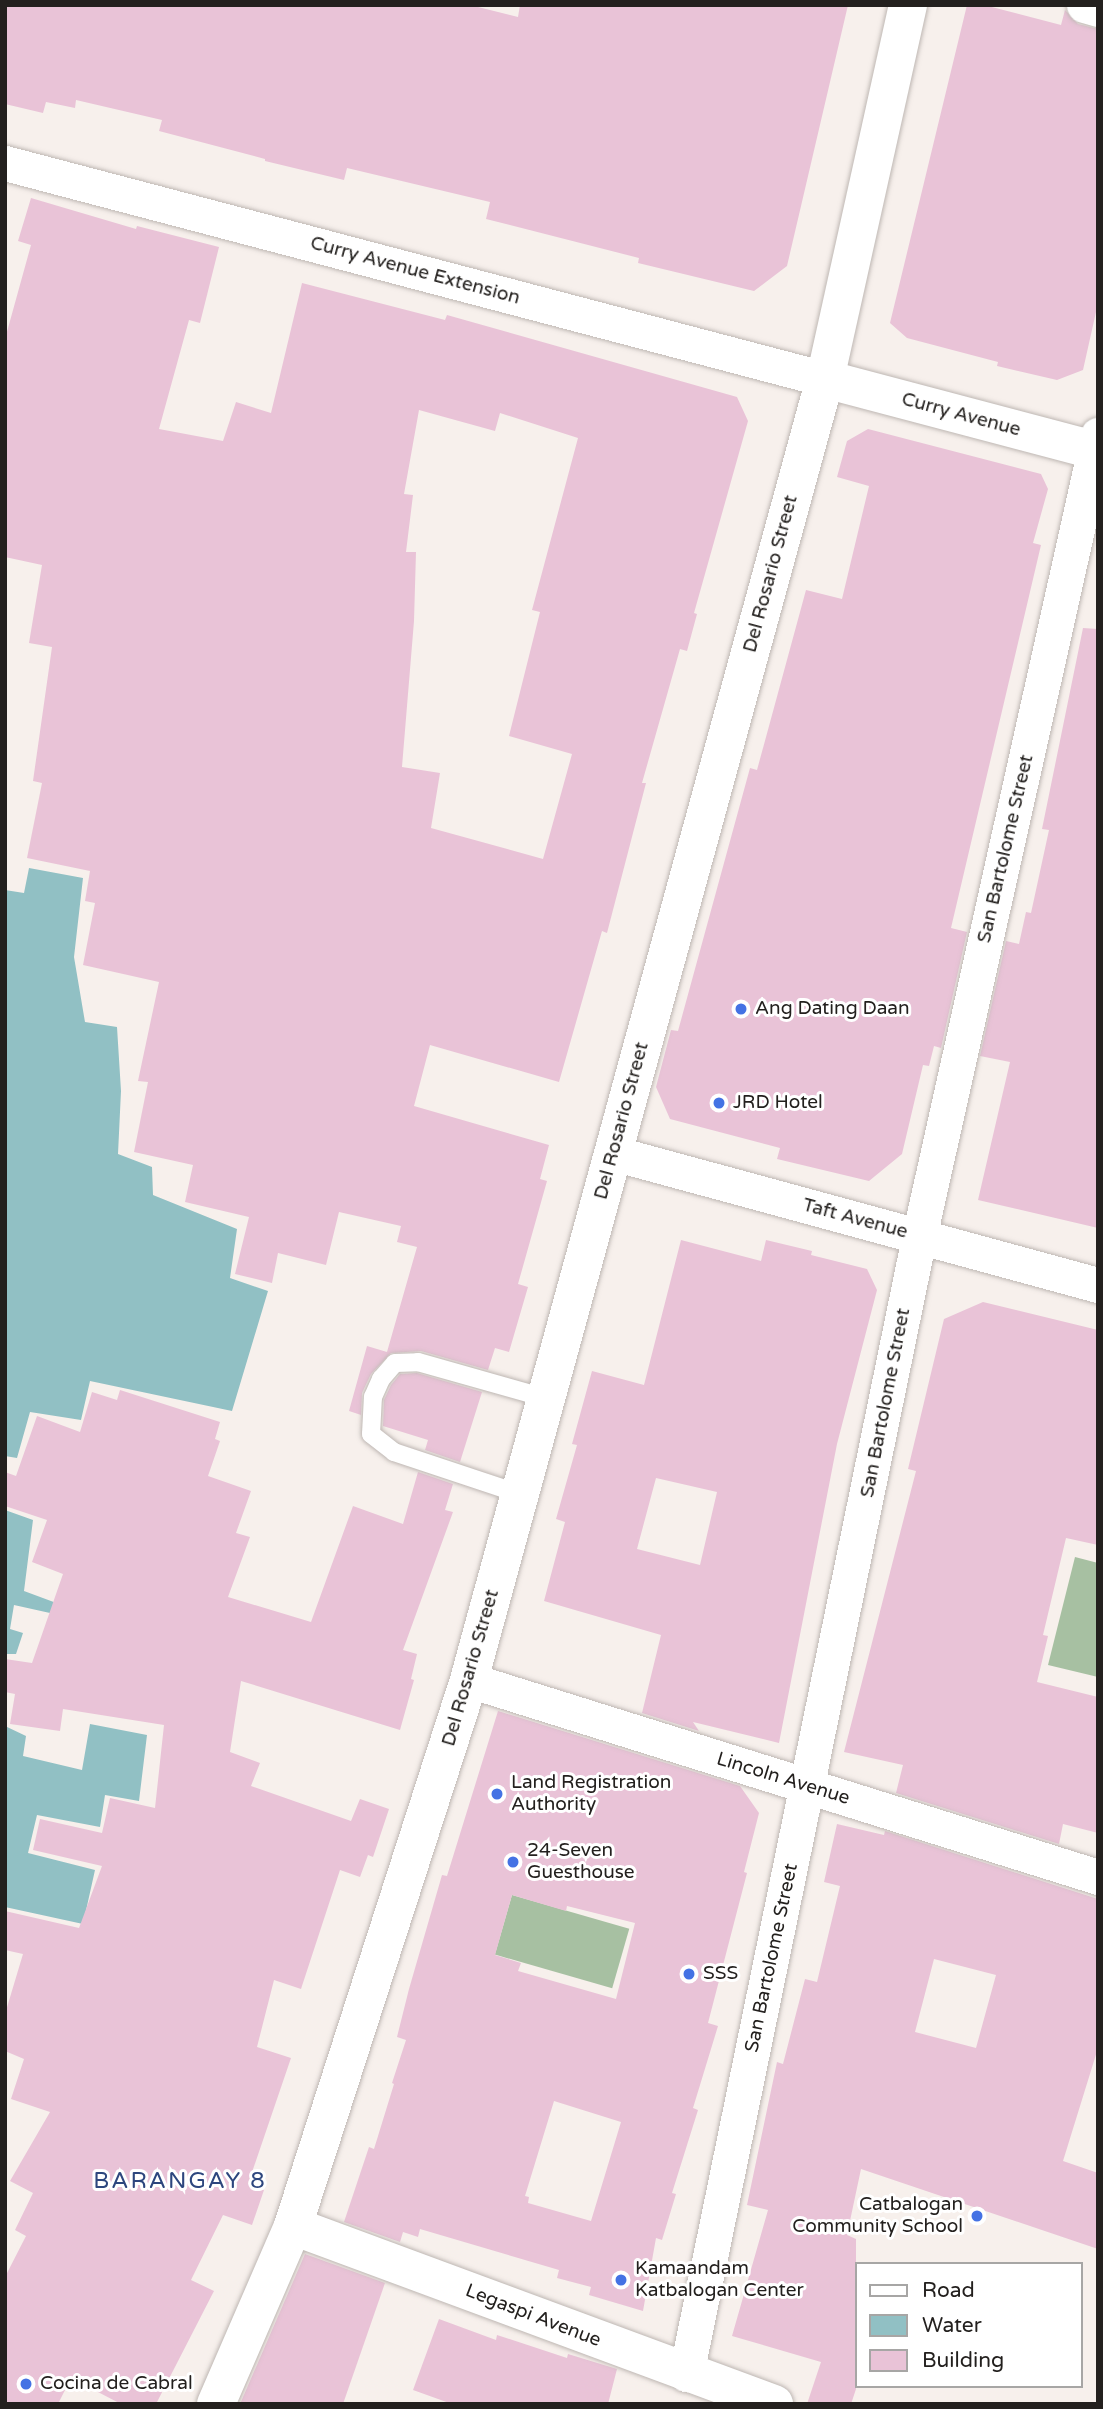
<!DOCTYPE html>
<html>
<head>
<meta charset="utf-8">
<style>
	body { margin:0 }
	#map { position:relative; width:1103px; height:2409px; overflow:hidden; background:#f7f0ec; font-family:"Varela Round",sans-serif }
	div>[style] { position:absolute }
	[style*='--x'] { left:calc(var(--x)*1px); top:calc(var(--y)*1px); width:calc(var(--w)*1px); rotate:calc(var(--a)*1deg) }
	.forest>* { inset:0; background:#a7c0a2; transform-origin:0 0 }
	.water>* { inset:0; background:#91c0c4 }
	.building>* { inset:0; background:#e9c3d7 }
	.roads { filter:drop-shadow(0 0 2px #beb7b3) drop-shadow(0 0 2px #beb7b3) }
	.lane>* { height:18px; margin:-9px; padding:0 9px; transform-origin:9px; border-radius:9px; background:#fff }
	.street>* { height:35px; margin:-17.5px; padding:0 17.5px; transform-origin:17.5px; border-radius:17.5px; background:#fff }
	.secondary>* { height:38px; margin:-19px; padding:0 19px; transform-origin:19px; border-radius:19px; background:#fff }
	.primary>* { height:38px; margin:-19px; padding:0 19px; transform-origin:19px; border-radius:19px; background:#fff }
	.dots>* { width:19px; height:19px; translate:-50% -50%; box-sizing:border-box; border:4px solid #fff; border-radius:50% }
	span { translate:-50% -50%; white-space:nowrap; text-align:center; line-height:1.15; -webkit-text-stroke:6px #fff; paint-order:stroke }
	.street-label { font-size:19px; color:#23201e }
	.poi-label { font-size:19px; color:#23201e }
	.left { translate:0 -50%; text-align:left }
	.right { translate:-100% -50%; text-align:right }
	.quarter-label { font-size:23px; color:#2d467e; letter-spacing:2px }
	.frame { position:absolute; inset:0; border:7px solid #23201e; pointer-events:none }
	.legend { position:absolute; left:855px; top:2262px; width:228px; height:126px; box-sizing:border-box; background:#fff; border:2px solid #a7a6a5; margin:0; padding:9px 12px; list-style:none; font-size:21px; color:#23201e }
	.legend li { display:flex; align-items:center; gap:14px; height:35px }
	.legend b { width:35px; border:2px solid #a7a6a5 }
</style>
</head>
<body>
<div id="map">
	<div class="forest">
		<div style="clip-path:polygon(1075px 1557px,1098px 1563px,1098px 1677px,1048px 1665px)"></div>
		<div style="left:512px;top:1895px;width:122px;height:62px;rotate:16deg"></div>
	</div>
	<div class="water">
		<div style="clip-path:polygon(29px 868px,83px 878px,74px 957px,85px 1022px,117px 1027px,121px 1091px,118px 1154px,152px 1167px,153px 1195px,237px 1229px,230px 1278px,268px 1291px,232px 1411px,90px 1381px,81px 1420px,30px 1412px,17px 1458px,5px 1456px,5px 890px,24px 893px)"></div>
		<div style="clip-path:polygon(5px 1510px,33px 1520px,24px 1591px,86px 1614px,86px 1621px,14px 1605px,10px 1629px,23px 1633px,16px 1654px,5px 1654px)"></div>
		<div style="clip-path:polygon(90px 1724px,147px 1735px,139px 1801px,105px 1795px,100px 1827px,37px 1815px,28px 1853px,95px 1870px,83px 1924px,5px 1907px,5px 1726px,26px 1736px,23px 1756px,82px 1770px)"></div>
	</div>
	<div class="building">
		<div style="clip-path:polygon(5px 5px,470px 5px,518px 17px,520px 5px,848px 5px,787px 266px,754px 291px,638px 263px,639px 258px,486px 219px,490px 202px,347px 168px,344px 180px,265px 161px,265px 159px,159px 131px,162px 120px,76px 100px,75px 108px,46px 102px,43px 113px,5px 104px)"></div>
		<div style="clip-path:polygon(967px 5px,984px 5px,1061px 25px,1065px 10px,1078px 24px,1098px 29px,1098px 303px,1083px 370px,1057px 380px,997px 366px,998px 362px,907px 338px,890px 323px)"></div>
		<div style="clip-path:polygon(evenodd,31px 198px,136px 229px,137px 226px,219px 247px,200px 323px,189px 320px,159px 429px,223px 441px,236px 402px,271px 413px,302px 283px,445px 320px,447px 315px,737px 397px,748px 421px,694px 613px,697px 614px,687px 651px,680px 649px,642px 783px,646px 783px,607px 933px,602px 931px,559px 1082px,430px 1045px,414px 1106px,549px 1145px,540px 1179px,547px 1181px,518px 1284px,528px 1287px,509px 1352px,495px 1348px,488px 1370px,421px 1351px,391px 1353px,371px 1374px,362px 1393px,361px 1415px,349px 1411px,367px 1346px,387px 1352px,417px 1247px,397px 1242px,401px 1226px,339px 1212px,326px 1265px,278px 1253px,272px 1283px,235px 1274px,249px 1217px,185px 1202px,193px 1165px,134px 1152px,148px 1082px,138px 1081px,159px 982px,83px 965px,95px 903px,85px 901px,90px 871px,27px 858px,42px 783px,33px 781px,52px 647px,29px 643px,42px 565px,5px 557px,5px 339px,31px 245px,18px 241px,31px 198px,419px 410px,495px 431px,500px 413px,578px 438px,532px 610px,540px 612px,509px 736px,572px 754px,543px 859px,431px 828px,440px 773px,402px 767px,414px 621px,416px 552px,406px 552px,413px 495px,404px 494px,419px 410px)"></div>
		<div style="clip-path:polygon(868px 429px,1041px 474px,1048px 489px,1033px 543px,1041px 545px,951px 928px,967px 932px,941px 1048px,934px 1046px,929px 1066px,923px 1065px,902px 1154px,869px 1181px,777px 1159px,780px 1148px,670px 1119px,656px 1087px,671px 1030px,678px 1031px,750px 768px,757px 770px,806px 590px,842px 599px,869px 486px,837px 477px,847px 441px)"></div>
		<div style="clip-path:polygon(1083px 628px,1098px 629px,1098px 1228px,978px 1200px,1010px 1062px,980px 1056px,1006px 941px,1019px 944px,1026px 912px,1031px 913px,1049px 830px,1042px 829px)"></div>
		<div style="clip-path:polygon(evenodd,681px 1240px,761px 1261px,766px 1240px,812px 1251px,811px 1255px,867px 1269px,877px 1290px,837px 1444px,779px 1743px,693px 1722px,699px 1731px,642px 1713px,661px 1635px,544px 1601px,565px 1522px,556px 1519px,577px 1445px,572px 1444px,592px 1371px,644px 1385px,681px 1240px,656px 1478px,717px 1492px,700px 1565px,637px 1549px,656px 1478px)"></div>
		<div style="clip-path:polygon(983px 1302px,1098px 1330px,1098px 1545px,1066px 1538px,1043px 1635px,1048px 1636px,1037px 1682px,1098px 1697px,1098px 1833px,1063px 1824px,1059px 1844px,896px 1793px,903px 1765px,844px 1752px,916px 1471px,908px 1469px,944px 1319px)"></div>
		<div style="clip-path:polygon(417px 1373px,482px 1392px,460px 1462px,425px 1450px,428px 1440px,383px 1426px,384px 1400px,391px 1385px,400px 1374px)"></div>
		<div style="clip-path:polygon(120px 1390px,220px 1422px,215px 1439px,220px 1441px,208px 1476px,251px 1491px,236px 1533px,250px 1537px,228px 1597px,311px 1622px,353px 1506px,403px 1524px,418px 1472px,453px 1484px,445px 1510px,453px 1512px,403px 1650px,417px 1654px,411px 1679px,414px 1680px,400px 1730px,241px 1681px,230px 1752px,260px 1763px,251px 1786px,351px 1821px,360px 1799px,389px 1809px,373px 1857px,368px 1855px,360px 1877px,340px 1870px,301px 1989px,274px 1980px,257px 2047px,291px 2058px,248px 2184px,264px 2190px,252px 2225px,223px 2215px,191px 2280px,214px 2291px,156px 2404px,121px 2404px,71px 2378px,58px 2404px,5px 2404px,5px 2277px,26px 2236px,15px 2230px,33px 2193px,10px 2181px,50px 2112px,11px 2099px,24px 2059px,5px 2051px,5px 2014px,23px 1954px,5px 1950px,5px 1911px,79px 1928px,102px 1866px,33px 1850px,40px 1819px,102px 1833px,110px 1798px,155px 1808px,164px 1725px,63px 1709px,60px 1731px,10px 1724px,15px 1694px,5px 1692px,5px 1659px,32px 1663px,63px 1574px,32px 1562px,47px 1520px,5px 1506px,5px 1472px,16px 1476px,37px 1416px,80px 1432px,92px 1392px,117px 1400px)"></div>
		<div style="clip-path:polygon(evenodd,498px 1711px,740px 1786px,759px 1813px,744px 1872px,747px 1873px,708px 2023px,718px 2026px,693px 2108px,698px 2110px,672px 2193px,676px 2194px,662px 2240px,656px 2238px,643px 2311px,589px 2295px,591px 2287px,557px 2278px,559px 2270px,420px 2229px,418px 2237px,403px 2232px,400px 2242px,344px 2222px,369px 2147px,374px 2149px,394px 2084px,392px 2083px,406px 2040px,397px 2037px,409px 1989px,442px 1875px,447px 1876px,498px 1711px,512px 1895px,566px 1911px,567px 1906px,635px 1923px,616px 1999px,518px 1971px,521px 1963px,495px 1955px,512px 1895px,498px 1711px,554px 2101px,621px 2122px,591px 2221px,528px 2203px,529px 2197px,525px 2196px,554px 2101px)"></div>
		<div style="clip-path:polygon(evenodd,837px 1824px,884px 1835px,885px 1831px,1098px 1899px,1098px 2048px,1063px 2161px,1098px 2173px,1098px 2249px,861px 2169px,847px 2235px,856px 2239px,856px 2389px,851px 2404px,807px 2404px,821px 2362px,732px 2336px,768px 2210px,747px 2205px,777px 2062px,783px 2064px,805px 1979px,817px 1982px,840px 1886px,824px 1882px,837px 1824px,934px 1959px,996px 1975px,976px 2048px,915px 2032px,934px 1959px)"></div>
		<div style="clip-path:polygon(305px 2254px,385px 2283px,343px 2404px,240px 2404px)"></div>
		<div style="clip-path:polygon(439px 2319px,496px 2340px,497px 2335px,567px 2358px,568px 2354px,617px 2369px,608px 2404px,452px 2404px,413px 2390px)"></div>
	</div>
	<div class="roads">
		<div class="lane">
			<div style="--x:520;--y:1494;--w:133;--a:-161.6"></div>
			<div style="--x:394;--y:1452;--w:29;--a:-142"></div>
			<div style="--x:371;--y:1434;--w:37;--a:-87"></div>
			<div style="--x:373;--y:1397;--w:20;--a:-66"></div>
			<div style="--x:381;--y:1379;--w:21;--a:-49"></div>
			<div style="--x:395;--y:1363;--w:23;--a:-2"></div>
			<div style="--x:418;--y:1362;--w:132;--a:15.8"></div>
		</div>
		<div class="street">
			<div style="--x:1084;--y:5;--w:15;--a:16"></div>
			<div style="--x:5;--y:163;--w:848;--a:14.76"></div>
			<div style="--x:613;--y:1153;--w:503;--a:15.23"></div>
			<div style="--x:469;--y:1680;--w:659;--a:17.39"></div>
			<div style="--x:686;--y:2374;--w:1161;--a:-78.42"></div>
			<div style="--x:919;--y:1237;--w:822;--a:-77.42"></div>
		</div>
		<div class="secondary">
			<div style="--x:293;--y:2226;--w:513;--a:20.31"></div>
			<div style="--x:216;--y:2404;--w:194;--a:-66.6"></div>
			<div style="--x:293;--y:2226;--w:574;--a:-72.13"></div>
			<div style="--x:469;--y:1680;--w:1349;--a:-74.7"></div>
		</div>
		<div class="primary">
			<div style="--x:908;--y:5;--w:383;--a:102.5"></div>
			<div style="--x:825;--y:379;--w:282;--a:14.8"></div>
		</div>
	</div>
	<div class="dots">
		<div style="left:741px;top:1009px;background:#4472e4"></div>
		<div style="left:719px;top:1103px;background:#4472e4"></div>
		<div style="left:497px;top:1794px;background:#4472e4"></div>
		<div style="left:513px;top:1862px;background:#4472e4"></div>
		<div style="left:689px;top:1974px;background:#4472e4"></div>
		<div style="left:977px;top:2216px;background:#4472e4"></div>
		<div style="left:621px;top:2280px;background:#4472e4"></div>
		<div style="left:26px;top:2384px;background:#4472e4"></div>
	</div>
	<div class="street-label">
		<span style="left:415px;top:271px;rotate:15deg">Curry Avenue Extension</span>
		<span style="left:961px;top:415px;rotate:15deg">Curry Avenue</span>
		<span style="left:771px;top:574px;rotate:-75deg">Del Rosario Street</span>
		<span style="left:1006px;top:849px;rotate:-77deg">San Bartolome Street</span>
		<span style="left:622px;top:1121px;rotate:-75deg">Del Rosario Street</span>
		<span style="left:855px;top:1219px;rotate:15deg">Taft Avenue</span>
		<span style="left:886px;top:1403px;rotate:-79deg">San Bartolome Street</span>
		<span style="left:471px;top:1668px;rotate:-74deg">Del Rosario Street</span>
		<span style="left:783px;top:1779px;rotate:17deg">Lincoln Avenue</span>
		<span style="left:772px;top:1958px;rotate:-78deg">San Bartolome Street</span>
		<span style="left:533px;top:2316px;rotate:21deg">Legaspi Avenue</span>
	</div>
	<div class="poi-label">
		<span class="left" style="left:755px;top:1009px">Ang Dating Daan</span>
		<span class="left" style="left:733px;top:1103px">JRD Hotel</span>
		<span class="left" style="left:511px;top:1794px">Land Registration<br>Authority</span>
		<span class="left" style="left:527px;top:1862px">24-Seven<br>Guesthouse</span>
		<span class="left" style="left:703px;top:1974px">SSS</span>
		<span class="right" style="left:963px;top:2216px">Catbalogan<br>Community School</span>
		<span class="left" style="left:635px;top:2280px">Kamaandam<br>Katbalogan Center</span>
		<span class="left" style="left:40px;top:2384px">Cocina de Cabral</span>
	</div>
	<div class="quarter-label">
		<span style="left:180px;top:2181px">BARANGAY 8</span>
	</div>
	<div class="frame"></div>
	<ul class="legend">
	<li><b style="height:9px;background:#fff"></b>Road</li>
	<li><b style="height:19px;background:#91c0c4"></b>Water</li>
	<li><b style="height:19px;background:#e9c3d7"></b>Building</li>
	</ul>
</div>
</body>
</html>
